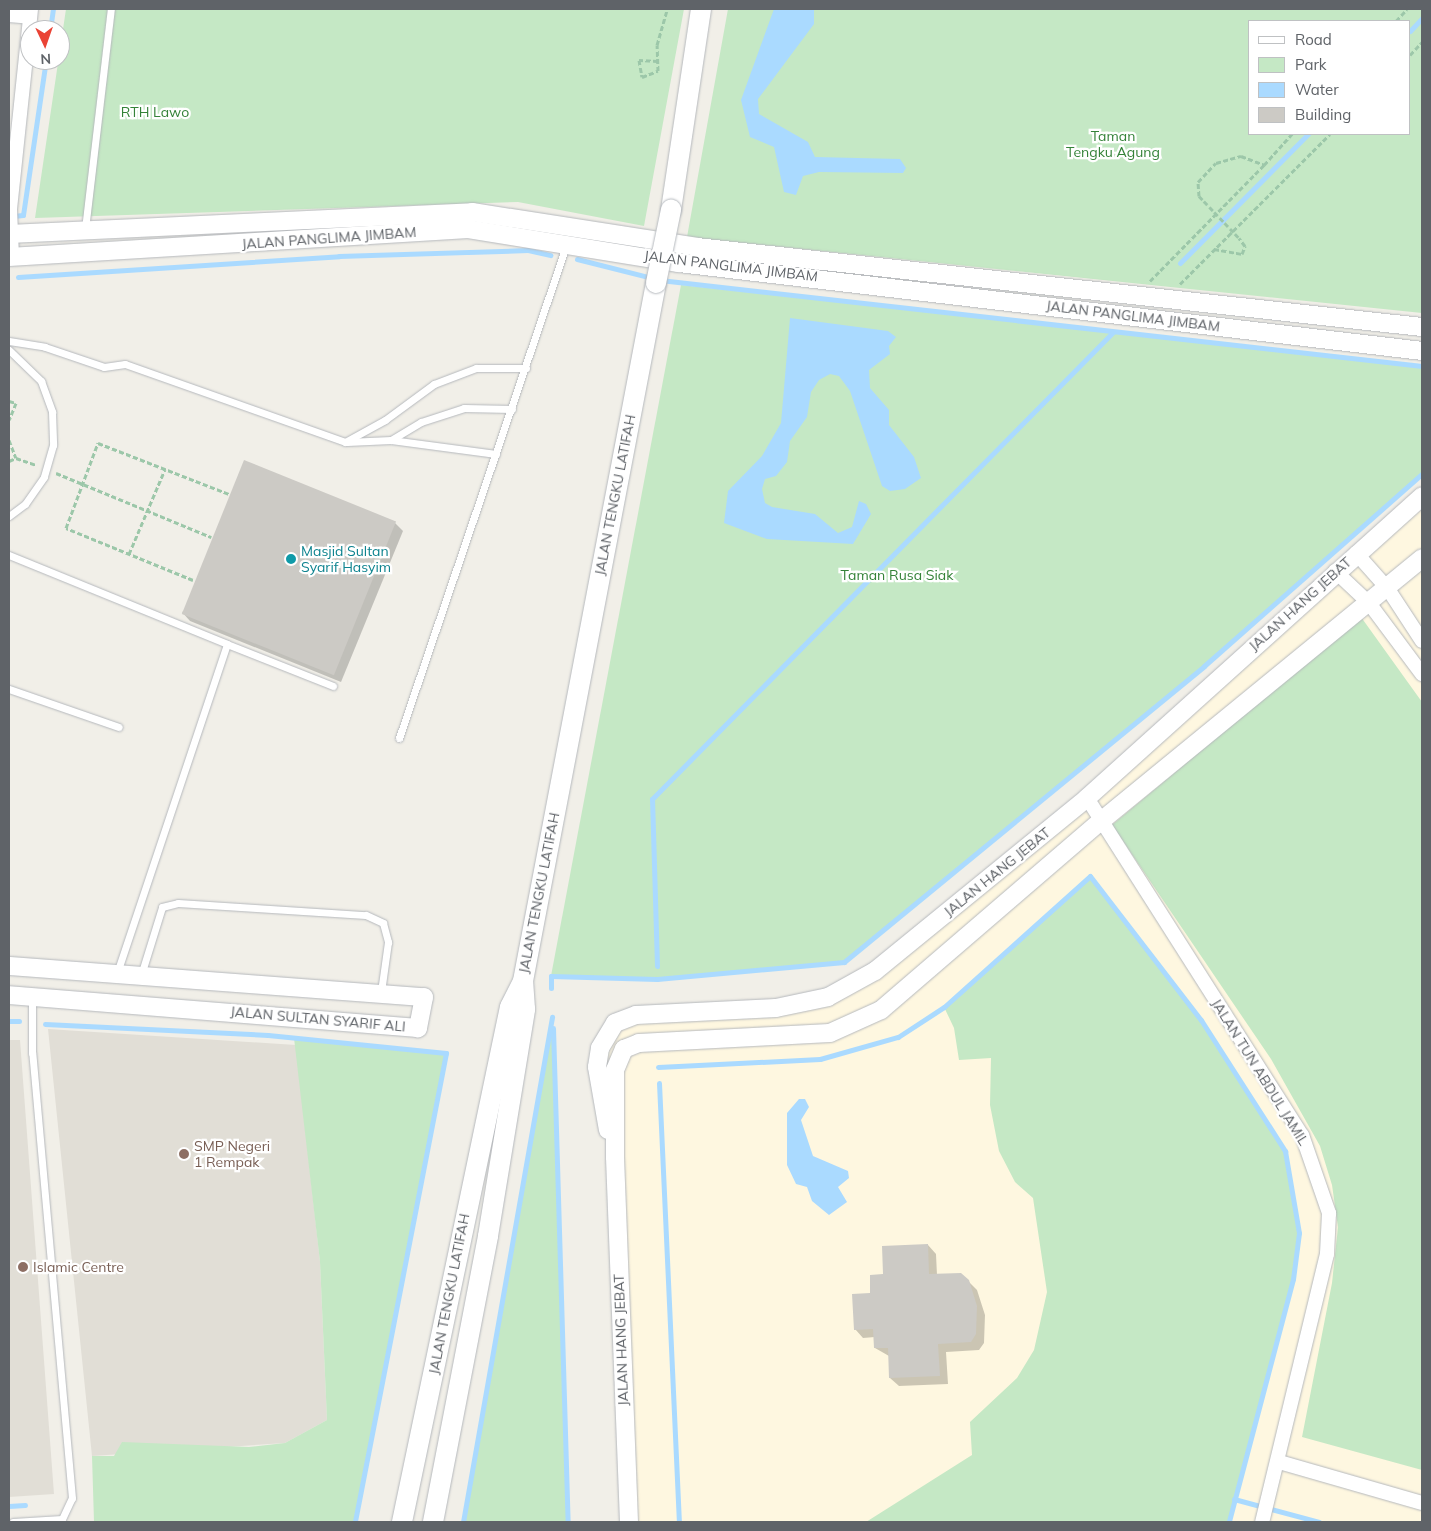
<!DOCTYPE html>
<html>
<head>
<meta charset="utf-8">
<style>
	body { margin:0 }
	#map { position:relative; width:1431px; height:1531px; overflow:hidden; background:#f1efe8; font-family:Mulish,sans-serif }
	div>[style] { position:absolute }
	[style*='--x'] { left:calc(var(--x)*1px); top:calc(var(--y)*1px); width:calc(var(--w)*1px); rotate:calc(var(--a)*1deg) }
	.commercial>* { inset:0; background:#fef7e0 }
	.education>* { inset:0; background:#e1ded6 }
	.green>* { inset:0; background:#c5e8c5 }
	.water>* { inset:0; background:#aadaff }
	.shadow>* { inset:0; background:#0003 }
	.stream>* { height:5px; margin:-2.5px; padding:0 2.5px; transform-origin:2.5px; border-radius:2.5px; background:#aadaff }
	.building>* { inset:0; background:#cccac5; transform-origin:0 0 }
	.path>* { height:3px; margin-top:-1.5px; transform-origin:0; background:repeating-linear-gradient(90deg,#9cc7a9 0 5px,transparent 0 7.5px) }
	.roads { filter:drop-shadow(0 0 1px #b5b8bc) drop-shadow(0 0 1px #b5b8bc) }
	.service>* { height:7px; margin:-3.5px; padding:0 3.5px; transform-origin:3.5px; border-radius:3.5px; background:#fff }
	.minor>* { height:14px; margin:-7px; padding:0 7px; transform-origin:7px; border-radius:7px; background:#fff }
	.tertiary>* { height:18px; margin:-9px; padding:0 9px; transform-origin:9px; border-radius:9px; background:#fff }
	.secondary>* { height:20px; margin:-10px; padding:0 10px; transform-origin:10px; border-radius:10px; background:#fff }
	.path-bridge>* { height:3px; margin-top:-1.5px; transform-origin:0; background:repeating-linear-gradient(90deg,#9cc7a9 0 5px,transparent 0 7.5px) }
	.bridges { filter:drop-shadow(0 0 1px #b6babf) drop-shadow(0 0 1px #b6babf) }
	.secondary-bridge>* { height:20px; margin:-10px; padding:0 10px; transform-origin:10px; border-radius:10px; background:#fff }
	.dots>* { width:14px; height:14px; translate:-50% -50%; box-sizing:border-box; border:2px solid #fff; border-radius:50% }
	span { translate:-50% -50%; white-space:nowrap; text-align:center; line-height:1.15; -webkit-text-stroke:4.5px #fff; paint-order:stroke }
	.park-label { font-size:14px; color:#348238 }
	.street-label { font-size:14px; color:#5f6368 }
	.culture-label { font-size:14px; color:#0d838f }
	.left { translate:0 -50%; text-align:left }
	.education-label { font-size:14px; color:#785e54 }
	.frame { position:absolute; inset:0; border:10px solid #5f6368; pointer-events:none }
	.legend { position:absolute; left:1248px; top:20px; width:162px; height:115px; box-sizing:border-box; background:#fff; border:1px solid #bfc1c3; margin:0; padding:6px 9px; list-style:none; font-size:15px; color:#5f6368 }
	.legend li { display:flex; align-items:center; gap:10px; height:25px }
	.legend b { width:25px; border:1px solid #bfc1c3 }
	.north { position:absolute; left:20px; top:20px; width:50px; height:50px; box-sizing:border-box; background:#fff; border:1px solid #bfc1c3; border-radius:50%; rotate:177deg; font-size:14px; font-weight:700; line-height:20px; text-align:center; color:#5f6368 }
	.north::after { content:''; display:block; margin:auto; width:18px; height:22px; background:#ea4335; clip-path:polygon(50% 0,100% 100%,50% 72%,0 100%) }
</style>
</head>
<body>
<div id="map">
	<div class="commercial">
		<div style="clip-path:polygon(1422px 496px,1422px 1522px,629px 1522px,615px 1157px,597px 1083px,615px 1023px,776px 1008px,875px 971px)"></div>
	</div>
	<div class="education">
		<div style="clip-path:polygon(48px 1029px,296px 1045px,320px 1262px,327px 1420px,285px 1443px,92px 1456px)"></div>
		<div style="clip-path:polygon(9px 1040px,20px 1040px,54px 1494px,9px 1497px)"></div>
	</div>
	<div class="green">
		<div style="clip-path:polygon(66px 9px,684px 9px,644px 226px,518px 202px,35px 218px)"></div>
		<div style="clip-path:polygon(evenodd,728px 9px,1422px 9px,1422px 313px,687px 237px,728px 9px,1250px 21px,1410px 21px,1410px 134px,1250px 134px,1250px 21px)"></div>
		<div style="clip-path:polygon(681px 285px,1422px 366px,1422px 474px,1204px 666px,844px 962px,657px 979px,551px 976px)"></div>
		<div style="clip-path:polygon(1361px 617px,1422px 702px,1422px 1470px,1302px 1437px,1332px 1283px,1338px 1227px,1332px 1185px,1320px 1146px,1271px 1059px,1112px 825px)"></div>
		<div style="clip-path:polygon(1090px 876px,1201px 1020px,1285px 1151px,1299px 1233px,1293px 1279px,1229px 1522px,866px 1522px,972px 1455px,970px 1422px,1017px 1378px,1034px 1350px,1047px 1292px,1033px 1198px,1015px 1182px,999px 1151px,990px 1105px,991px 1058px,959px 1060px,954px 1028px,944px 1007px)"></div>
		<div style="clip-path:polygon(552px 1017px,568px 1522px,463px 1522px)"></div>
		<div style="clip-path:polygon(294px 1038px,446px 1053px,355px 1522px,94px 1522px,92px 1456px,114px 1456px,122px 1442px,249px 1447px,285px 1443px,327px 1420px,320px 1262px)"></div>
	</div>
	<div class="water">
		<div style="clip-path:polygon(774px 9px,814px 9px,814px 24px,758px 99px,759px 114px,808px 142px,815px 157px,900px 159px,906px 168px,903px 173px,819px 172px,803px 176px,796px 195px,784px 192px,774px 147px,750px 137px,741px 100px)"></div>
		<div style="clip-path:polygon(790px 318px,888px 331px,896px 337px,889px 346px,890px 354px,869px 370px,870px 388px,889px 410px,889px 425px,914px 457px,921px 478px,905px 489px,890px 491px,882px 486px,850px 391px,839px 376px,830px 374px,819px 380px,811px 392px,807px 417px,790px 441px,787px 462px,776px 476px,765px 479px,762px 489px,765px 503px,772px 507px,815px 514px,838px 533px,852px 527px,859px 501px,866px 504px,871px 514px,853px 544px,767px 539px,724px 523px,728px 491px,762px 456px,781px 423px)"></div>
		<div style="clip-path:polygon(799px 1099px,805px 1099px,809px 1107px,801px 1120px,813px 1156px,848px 1171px,849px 1178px,838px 1187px,847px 1202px,829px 1215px,812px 1201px,807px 1187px,796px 1184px,787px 1165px,787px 1113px)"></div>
	</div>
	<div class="shadow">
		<div style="clip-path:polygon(395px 523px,403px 531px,341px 682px,190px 621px,182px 612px)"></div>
		<div style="clip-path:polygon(928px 1245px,936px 1254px,937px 1275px,961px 1274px,977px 1290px,985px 1315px,984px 1343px,979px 1350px,946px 1352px,948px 1384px,899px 1386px,890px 1378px,889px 1356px,875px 1348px,875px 1337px,863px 1338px,855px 1329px,884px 1275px)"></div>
	</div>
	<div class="stream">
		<div style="--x:50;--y:30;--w:21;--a:-82"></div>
		<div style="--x:1410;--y:31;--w:18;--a:-47"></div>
		<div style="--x:13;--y:216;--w:10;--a:-6"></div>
		<div style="--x:23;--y:215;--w:157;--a:-81.6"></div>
		<div style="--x:577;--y:259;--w:77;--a:14.2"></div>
		<div style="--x:1180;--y:263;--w:182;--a:-45.2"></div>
		<div style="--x:18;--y:277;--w:322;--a:-3.7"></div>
		<div style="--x:339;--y:256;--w:189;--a:-1.8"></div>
		<div style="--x:528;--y:250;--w:23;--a:13"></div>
		<div style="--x:660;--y:280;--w:767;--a:6.44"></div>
		<div style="--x:657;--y:966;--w:167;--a:-91.7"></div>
		<div style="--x:652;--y:799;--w:656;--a:-45.37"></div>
		<div style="--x:551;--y:988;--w:12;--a:-90"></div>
		<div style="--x:551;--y:976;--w:106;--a:1.6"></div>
		<div style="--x:657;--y:979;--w:188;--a:-5.2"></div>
		<div style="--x:844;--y:962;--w:466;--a:-39.4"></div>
		<div style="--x:1204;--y:666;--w:290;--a:-41.4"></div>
		<div style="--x:9;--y:1021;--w:10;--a:0"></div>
		<div style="--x:45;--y:1024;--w:223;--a:2.8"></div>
		<div style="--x:268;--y:1035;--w:179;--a:5.8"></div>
		<div style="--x:446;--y:1053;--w:478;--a:101"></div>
		<div style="--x:553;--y:1028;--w:494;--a:88.3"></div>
		<div style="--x:658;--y:1067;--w:162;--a:-2.8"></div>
		<div style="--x:820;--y:1059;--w:81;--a:-15.8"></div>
		<div style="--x:898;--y:1037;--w:55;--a:-33.1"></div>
		<div style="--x:944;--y:1007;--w:196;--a:-41.9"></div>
		<div style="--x:1090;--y:876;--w:182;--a:52.4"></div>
		<div style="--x:1201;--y:1020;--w:156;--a:57.3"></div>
		<div style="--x:1285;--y:1151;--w:83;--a:80.3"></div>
		<div style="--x:1299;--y:1233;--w:46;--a:97.4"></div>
		<div style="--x:1293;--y:1279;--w:251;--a:104.8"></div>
		<div style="--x:659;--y:1083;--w:439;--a:87.4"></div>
		<div style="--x:1234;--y:1499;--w:88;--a:15.1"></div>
		<div style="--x:9;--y:1506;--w:16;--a:-4"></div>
		<div style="--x:463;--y:1522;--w:513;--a:-80"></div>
	</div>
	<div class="building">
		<div style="left:244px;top:460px;width:164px;height:166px;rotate:22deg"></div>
		<div style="clip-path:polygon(928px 1244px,929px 1274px,961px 1273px,969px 1280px,977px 1306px,976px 1334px,971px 1342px,938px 1344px,940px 1376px,889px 1378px,888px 1348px,874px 1348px,873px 1329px,854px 1330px,852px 1294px,870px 1293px,870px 1275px,883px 1274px,882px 1246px)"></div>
	</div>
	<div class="path">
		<div style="--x:1396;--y:21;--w:16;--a:-47"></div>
		<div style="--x:1410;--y:55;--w:18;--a:-47"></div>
		<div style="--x:658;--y:61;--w:19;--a:-177"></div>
		<div style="--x:639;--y:60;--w:17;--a:80"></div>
		<div style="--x:642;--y:77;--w:17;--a:-21"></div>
		<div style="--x:658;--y:71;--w:26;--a:-92"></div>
		<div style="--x:657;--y:45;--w:37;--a:-74"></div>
		<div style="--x:1199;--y:196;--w:14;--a:-94"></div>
		<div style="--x:1198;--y:182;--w:26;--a:-47"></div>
		<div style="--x:1216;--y:163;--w:26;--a:-16"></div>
		<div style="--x:1241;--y:156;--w:25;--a:21"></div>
		<div style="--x:1264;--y:165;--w:42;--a:-47.9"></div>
		<div style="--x:1214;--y:249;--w:28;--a:10"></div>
		<div style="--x:1242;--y:254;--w:9;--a:-69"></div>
		<div style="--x:1245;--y:246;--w:10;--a:-127"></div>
		<div style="--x:1150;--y:281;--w:163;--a:-45.5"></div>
		<div style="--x:1180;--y:284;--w:212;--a:-45"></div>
		<div style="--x:9;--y:401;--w:7;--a:16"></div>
		<div style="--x:16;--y:403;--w:18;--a:112"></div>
		<div style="--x:9;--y:440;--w:19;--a:69"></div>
		<div style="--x:9;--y:461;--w:8;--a:-23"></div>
		<div style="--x:16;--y:458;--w:21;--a:19"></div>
		<div style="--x:56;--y:473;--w:168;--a:22.4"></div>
		<div style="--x:129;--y:554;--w:92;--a:-67"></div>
		<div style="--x:193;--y:580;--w:137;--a:-157.7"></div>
		<div style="--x:66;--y:528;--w:91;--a:-69.4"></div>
		<div style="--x:98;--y:443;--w:141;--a:21.3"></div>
	</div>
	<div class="roads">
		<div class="service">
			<div style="--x:85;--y:229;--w:222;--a:-83.3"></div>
			<div style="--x:9;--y:341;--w:36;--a:9"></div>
			<div style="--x:45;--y:347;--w:62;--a:18.7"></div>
			<div style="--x:104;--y:367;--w:21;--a:-8"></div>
			<div style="--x:125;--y:364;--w:233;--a:19.5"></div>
			<div style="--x:345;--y:442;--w:46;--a:-28.8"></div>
			<div style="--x:385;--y:420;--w:61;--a:-36.3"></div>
			<div style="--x:434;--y:384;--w:45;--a:-20.9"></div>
			<div style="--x:476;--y:368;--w:50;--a:0"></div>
			<div style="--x:9;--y:350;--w:45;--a:44.1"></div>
			<div style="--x:41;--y:381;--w:33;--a:70"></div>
			<div style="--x:52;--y:412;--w:33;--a:88"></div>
			<div style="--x:53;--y:445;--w:33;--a:106"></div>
			<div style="--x:44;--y:477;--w:33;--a:125"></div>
			<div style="--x:25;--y:504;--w:20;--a:143"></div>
			<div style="--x:391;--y:440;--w:106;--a:7.6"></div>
			<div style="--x:347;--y:442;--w:44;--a:-2.6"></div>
			<div style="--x:391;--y:440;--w:35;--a:-31"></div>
			<div style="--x:421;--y:422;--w:45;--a:-18"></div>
			<div style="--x:464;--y:408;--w:48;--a:1.2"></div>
			<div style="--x:9;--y:555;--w:235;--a:22.2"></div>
			<div style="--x:227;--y:644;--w:347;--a:108.5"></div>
			<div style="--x:227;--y:644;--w:114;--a:21.6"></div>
			<div style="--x:9;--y:689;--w:116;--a:19.1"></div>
			<div style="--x:399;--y:738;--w:520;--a:-71.25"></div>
			<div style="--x:141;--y:975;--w:71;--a:-72.8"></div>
			<div style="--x:162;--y:907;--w:16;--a:-14"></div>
			<div style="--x:178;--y:903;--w:188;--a:3.7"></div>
			<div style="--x:366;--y:915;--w:19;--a:25"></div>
			<div style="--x:383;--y:923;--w:20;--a:75"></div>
			<div style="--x:388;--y:942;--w:50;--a:98"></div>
			<div style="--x:13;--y:1522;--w:49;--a:-3.5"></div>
			<div style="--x:62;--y:1519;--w:23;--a:-65"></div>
			<div style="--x:72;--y:1498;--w:447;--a:-95.1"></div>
			<div style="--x:32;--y:1053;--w:56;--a:-90"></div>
		</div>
		<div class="minor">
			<div style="--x:9;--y:15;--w:21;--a:5"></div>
			<div style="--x:12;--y:257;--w:48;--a:-92.4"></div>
			<div style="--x:10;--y:209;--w:201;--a:-84"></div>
			<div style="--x:1356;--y:553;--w:48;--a:48.4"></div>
			<div style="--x:1388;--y:589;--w:62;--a:56.8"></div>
			<div style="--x:1335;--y:571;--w:47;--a:43.3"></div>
			<div style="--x:1369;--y:603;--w:89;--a:53.3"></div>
			<div style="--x:1087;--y:798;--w:400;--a:57.5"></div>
			<div style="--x:1302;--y:1135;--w:83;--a:70.9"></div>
			<div style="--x:1329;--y:1213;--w:41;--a:92.8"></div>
			<div style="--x:1327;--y:1254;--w:276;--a:103.6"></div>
			<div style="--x:1279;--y:1462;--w:149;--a:16"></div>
		</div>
		<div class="tertiary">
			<div style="--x:9;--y:234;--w:464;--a:-2.7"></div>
			<div style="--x:472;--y:212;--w:228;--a:8.8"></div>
			<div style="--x:697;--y:247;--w:729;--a:6.3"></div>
			<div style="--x:9;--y:257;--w:460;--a:-3.5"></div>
			<div style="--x:468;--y:229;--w:214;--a:9.2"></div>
			<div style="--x:679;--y:263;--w:748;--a:6.75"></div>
			<div style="--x:9;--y:966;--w:416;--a:4.3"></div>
			<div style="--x:424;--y:997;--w:32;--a:101"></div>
			<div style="--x:418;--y:1028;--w:410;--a:-175.4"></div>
			<div style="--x:608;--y:1130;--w:64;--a:-99.9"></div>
			<div style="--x:597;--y:1067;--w:19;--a:-81"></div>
			<div style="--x:600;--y:1048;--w:29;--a:-59"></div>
			<div style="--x:615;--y:1023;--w:22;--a:-21"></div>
			<div style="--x:636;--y:1015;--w:140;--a:-2.9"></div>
			<div style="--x:776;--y:1008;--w:53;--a:-11.9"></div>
			<div style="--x:828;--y:997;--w:54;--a:-29"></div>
			<div style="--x:875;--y:971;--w:274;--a:-39.2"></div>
			<div style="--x:1087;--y:798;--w:451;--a:-42"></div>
			<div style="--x:629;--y:1522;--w:365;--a:-92.2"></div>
			<div style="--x:615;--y:1157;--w:87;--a:-90"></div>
			<div style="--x:615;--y:1070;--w:23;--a:-67"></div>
			<div style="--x:624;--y:1049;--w:16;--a:-22"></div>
			<div style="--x:639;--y:1043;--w:191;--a:-3"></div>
			<div style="--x:830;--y:1033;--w:56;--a:-24.3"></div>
			<div style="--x:881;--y:1010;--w:290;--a:-40.7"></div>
			<div style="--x:1101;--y:821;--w:415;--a:-39.3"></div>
		</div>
		<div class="secondary">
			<div style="--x:671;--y:210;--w:203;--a:-81.5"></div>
			<div style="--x:402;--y:1522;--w:526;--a:-78.16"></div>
			<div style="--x:510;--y:1007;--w:29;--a:-63"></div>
			<div style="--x:523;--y:981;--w:711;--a:-79.21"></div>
			<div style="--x:433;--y:1522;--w:291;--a:-79.1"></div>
			<div style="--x:488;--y:1236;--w:230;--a:-80.7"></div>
			<div style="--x:525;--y:1009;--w:26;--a:-94"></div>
		</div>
	</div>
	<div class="path-bridge">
		<div style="--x:1199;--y:196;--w:58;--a:46.4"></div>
	</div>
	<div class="bridges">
		<div class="secondary-bridge">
			<div style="--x:656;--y:283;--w:75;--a:-78.4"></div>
		</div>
	</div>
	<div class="dots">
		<div style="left:291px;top:559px;background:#0f9aa8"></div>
		<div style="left:184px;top:1154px;background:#8d6e63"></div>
		<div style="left:23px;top:1267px;background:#8d6e63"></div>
	</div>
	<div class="park-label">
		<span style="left:155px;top:112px">RTH Lawo</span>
		<span style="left:1113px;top:144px">Taman<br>Tengku Agung</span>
		<span style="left:897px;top:575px">Taman Rusa Siak</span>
	</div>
	<div class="street-label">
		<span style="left:329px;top:238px;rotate:-4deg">JALAN PANGLIMA JIMBAM</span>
		<span style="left:731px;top:266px;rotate:7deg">JALAN PANGLIMA JIMBAM</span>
		<span style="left:1133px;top:316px;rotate:7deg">JALAN PANGLIMA JIMBAM</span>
		<span style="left:615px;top:495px;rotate:-79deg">JALAN TENGKU LATIFAH</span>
		<span style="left:1300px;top:604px;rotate:-42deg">JALAN HANG JEBAT</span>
		<span style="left:997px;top:872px;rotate:-39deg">JALAN HANG JEBAT</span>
		<span style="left:539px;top:893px;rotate:-79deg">JALAN TENGKU LATIFAH</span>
		<span style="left:318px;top:1019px;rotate:5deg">JALAN SULTAN SYARIF ALI</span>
		<span style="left:1260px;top:1072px;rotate:58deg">JALAN TUN ABDUL JAMIL</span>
		<span style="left:449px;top:1294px;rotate:-79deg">JALAN TENGKU LATIFAH</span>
		<span style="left:621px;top:1340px;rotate:-92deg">JALAN HANG JEBAT</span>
	</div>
	<div class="culture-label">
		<span class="left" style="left:301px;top:559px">Masjid Sultan<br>Syarif Hasyim</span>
	</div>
	<div class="education-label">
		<span class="left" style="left:194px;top:1154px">SMP Negeri<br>1 Rempak</span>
		<span class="left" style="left:33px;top:1267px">Islamic Centre</span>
	</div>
	<div class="frame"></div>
	<ul class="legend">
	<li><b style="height:6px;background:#fff"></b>Road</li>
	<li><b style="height:14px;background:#c5e8c5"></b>Park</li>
	<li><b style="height:14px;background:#aadaff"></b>Water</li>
	<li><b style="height:14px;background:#cccac5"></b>Building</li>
	</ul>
	<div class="north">N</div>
</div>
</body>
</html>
